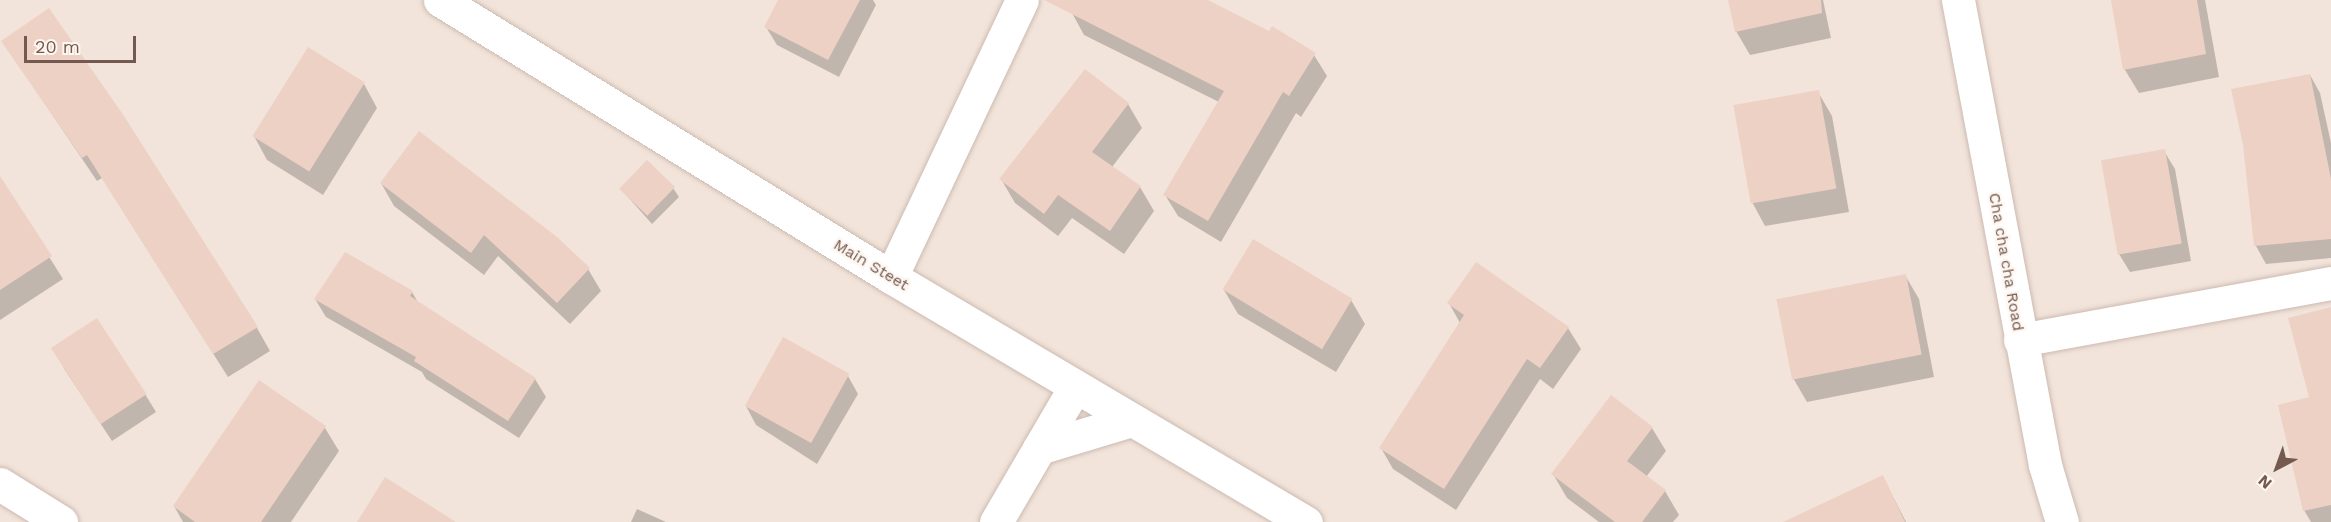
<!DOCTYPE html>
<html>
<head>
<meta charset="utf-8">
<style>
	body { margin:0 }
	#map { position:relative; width:2331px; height:522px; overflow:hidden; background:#fbf3eb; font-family:"Work Sans",sans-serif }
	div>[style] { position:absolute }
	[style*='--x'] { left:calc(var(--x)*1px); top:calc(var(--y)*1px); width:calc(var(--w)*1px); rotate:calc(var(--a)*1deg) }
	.residential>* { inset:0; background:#f2e4da; transform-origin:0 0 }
	.shadow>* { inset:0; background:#0003 }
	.building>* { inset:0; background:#eed1c5; transform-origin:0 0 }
	.roads { filter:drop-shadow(0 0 2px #ccbab1) drop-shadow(0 0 2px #ccbab1) }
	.minor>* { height:33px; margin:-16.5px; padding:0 16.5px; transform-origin:16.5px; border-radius:16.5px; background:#fff }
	span { translate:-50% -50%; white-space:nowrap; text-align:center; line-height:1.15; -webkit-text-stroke:5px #fef7f1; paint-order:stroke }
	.street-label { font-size:16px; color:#745950 }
	.north { position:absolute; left:2247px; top:438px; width:60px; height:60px; -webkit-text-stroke:4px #fef7f1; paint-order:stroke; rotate:221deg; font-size:16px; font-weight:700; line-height:24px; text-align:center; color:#745950 }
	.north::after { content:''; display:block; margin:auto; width:21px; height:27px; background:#745950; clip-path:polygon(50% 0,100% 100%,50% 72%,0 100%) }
	.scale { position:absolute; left:24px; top:36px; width:112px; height:27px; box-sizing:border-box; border:3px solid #745950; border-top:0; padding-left:8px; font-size:18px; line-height:21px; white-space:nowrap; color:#745950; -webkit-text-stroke:4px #fef7f1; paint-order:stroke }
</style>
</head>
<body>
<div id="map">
	<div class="residential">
		<div style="left:0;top:0;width:2331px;height:522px"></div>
	</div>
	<div class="shadow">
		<div style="clip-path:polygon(780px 0,873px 0,876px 5px,839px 77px,777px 45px,766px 27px)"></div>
		<div style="clip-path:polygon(1078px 0,1204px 0,1314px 55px,1327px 76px,1301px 117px,1296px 113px,1221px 242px,1178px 216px,1165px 195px,1219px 102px,1084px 35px,1072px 13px)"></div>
		<div style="clip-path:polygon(1729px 0,1823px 0,1831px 38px,1750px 55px,1736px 31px)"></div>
		<div style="clip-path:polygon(2112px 0,2205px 0,2219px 77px,2139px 93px,2125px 70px)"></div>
		<div style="clip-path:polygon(3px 42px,257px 328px,270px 351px,228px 377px,102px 178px,97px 181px)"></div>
		<div style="clip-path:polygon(1085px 71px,1128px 104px,1142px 128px,1112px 167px,1140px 187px,1154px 211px,1124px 254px,1072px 218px,1058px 236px,1015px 203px,1001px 179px)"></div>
		<div style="clip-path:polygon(2310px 75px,2320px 93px,2331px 143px,2331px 258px,2266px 264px,2256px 246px)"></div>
		<div style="clip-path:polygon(364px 84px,377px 108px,323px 195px,267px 160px,254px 136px)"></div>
		<div style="clip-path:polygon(1818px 92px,1832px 116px,1849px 212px,1765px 226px,1752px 202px,1735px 106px)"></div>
		<div style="clip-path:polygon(2164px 151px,2175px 169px,2191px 261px,2130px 272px,2119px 254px)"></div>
		<div style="clip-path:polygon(0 179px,63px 279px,0 320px)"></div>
		<div style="clip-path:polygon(381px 183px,588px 269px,601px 291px,570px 324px,498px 256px,484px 275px,394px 206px)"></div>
		<div style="clip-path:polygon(620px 188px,673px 188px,679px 197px,652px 224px)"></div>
		<div style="clip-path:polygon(1905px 275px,1919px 299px,1934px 377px,1807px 402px,1793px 378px)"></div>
		<div style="clip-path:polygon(1224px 290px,1351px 300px,1365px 324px,1336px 372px,1238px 314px)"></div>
		<div style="clip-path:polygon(412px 292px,419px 304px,535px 379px,546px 397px,519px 438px,426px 379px,422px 372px,326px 317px,315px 299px)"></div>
		<div style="clip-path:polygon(1449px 303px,1568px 328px,1581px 349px,1553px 389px,1540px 379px,1456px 510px,1393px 469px,1381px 448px,1460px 323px)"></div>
		<div style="clip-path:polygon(2331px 308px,2331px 522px,2311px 522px,2304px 510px)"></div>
		<div style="clip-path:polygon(63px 367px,145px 394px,156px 412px,112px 441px)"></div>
		<div style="clip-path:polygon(848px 376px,858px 394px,817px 464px,756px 425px,746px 406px)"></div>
		<div style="clip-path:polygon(259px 382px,325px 428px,339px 451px,291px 522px,183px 522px,174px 506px)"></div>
		<div style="clip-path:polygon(1652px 428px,1666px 451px,1646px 477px,1665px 491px,1679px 515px,1673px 522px,1599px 522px,1567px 498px,1553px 474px)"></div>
		<div style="clip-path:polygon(1883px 477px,1906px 522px,1786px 522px)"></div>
		<div style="clip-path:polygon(637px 509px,666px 522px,631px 522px)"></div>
	</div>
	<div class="building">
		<div style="clip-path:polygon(778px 0,860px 0,828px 60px,764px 27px)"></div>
		<div style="clip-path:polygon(1044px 0,1208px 0,1269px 31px,1272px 26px,1316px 53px,1289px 96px,1283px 92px,1208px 221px,1163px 195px,1224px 91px)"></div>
		<div style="clip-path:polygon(1728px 0,1821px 0,1822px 13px,1735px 32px)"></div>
		<div style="clip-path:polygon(2111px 0,2197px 0,2206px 54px,2123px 70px)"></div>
		<div style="clip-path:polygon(49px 8px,124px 116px,258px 327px,213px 354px,87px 155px,82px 158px,1px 41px)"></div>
		<div style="left:308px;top:47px;width:67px;height:105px;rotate:32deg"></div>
		<div style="clip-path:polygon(1085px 69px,1129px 103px,1092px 152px,1141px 186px,1110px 231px,1058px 195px,1044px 214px,999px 179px)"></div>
		<div style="clip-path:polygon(2310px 74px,2331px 179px,2331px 239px,2254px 246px,2243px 145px,2231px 89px)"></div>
		<div style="left:1819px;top:90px;width:100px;height:87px;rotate:80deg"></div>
		<div style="clip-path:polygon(419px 131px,557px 237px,590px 268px,557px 303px,484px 235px,471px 253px,380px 183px)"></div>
		<div style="left:2165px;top:149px;width:96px;height:65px;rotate:80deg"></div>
		<div style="left:647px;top:160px;width:39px;height:40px;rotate:44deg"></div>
		<div style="clip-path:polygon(0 176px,52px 256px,0 290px)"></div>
		<div style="left:1253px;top:239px;width:116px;height:59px;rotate:31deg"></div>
		<div style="clip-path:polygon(345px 252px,413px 291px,410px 296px,536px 378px,508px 421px,414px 361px,416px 357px,314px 299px)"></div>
		<div style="clip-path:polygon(1476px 262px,1569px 327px,1540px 368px,1527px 359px,1444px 489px,1379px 448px,1464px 315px,1447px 303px)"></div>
		<div style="left:1906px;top:274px;width:82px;height:132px;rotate:79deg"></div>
		<div style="clip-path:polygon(2331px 307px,2331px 505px,2303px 511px,2278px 405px,2309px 397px,2288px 318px)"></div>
		<div style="left:97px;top:318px;width:91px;height:55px;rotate:57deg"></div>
		<div style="left:783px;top:337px;width:76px;height:79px;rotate:29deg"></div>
		<div style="clip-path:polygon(259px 380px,326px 426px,261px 522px,195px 522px,173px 506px)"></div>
		<div style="clip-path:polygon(1611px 395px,1653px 427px,1627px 461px,1666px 490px,1642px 522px,1615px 522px,1551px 474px)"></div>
		<div style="clip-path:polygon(1883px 475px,1905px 522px,1783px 522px)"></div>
		<div style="clip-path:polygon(385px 477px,456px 522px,357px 522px)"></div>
	</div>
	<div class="roads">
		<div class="minor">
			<div style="--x:440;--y:0;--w:529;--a:31.56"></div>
			<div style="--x:891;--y:277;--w:482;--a:30.6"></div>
			<div style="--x:1958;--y:0;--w:473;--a:79.4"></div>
			<div style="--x:2045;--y:465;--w:59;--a:73.4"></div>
			<div style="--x:891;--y:277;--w:306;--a:-64.7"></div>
			<div style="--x:2020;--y:340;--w:316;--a:-10.4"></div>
			<div style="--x:1039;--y:448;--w:97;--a:-16.8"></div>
			<div style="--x:0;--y:484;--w:72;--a:31.9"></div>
			<div style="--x:996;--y:522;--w:156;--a:-59.7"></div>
		</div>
	</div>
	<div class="street-label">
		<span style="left:2006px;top:262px;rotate:80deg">Cha cha cha Road</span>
		<span style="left:871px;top:265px;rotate:31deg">Main Steet</span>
	</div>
	<div class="north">N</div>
	<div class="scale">20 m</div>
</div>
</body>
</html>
